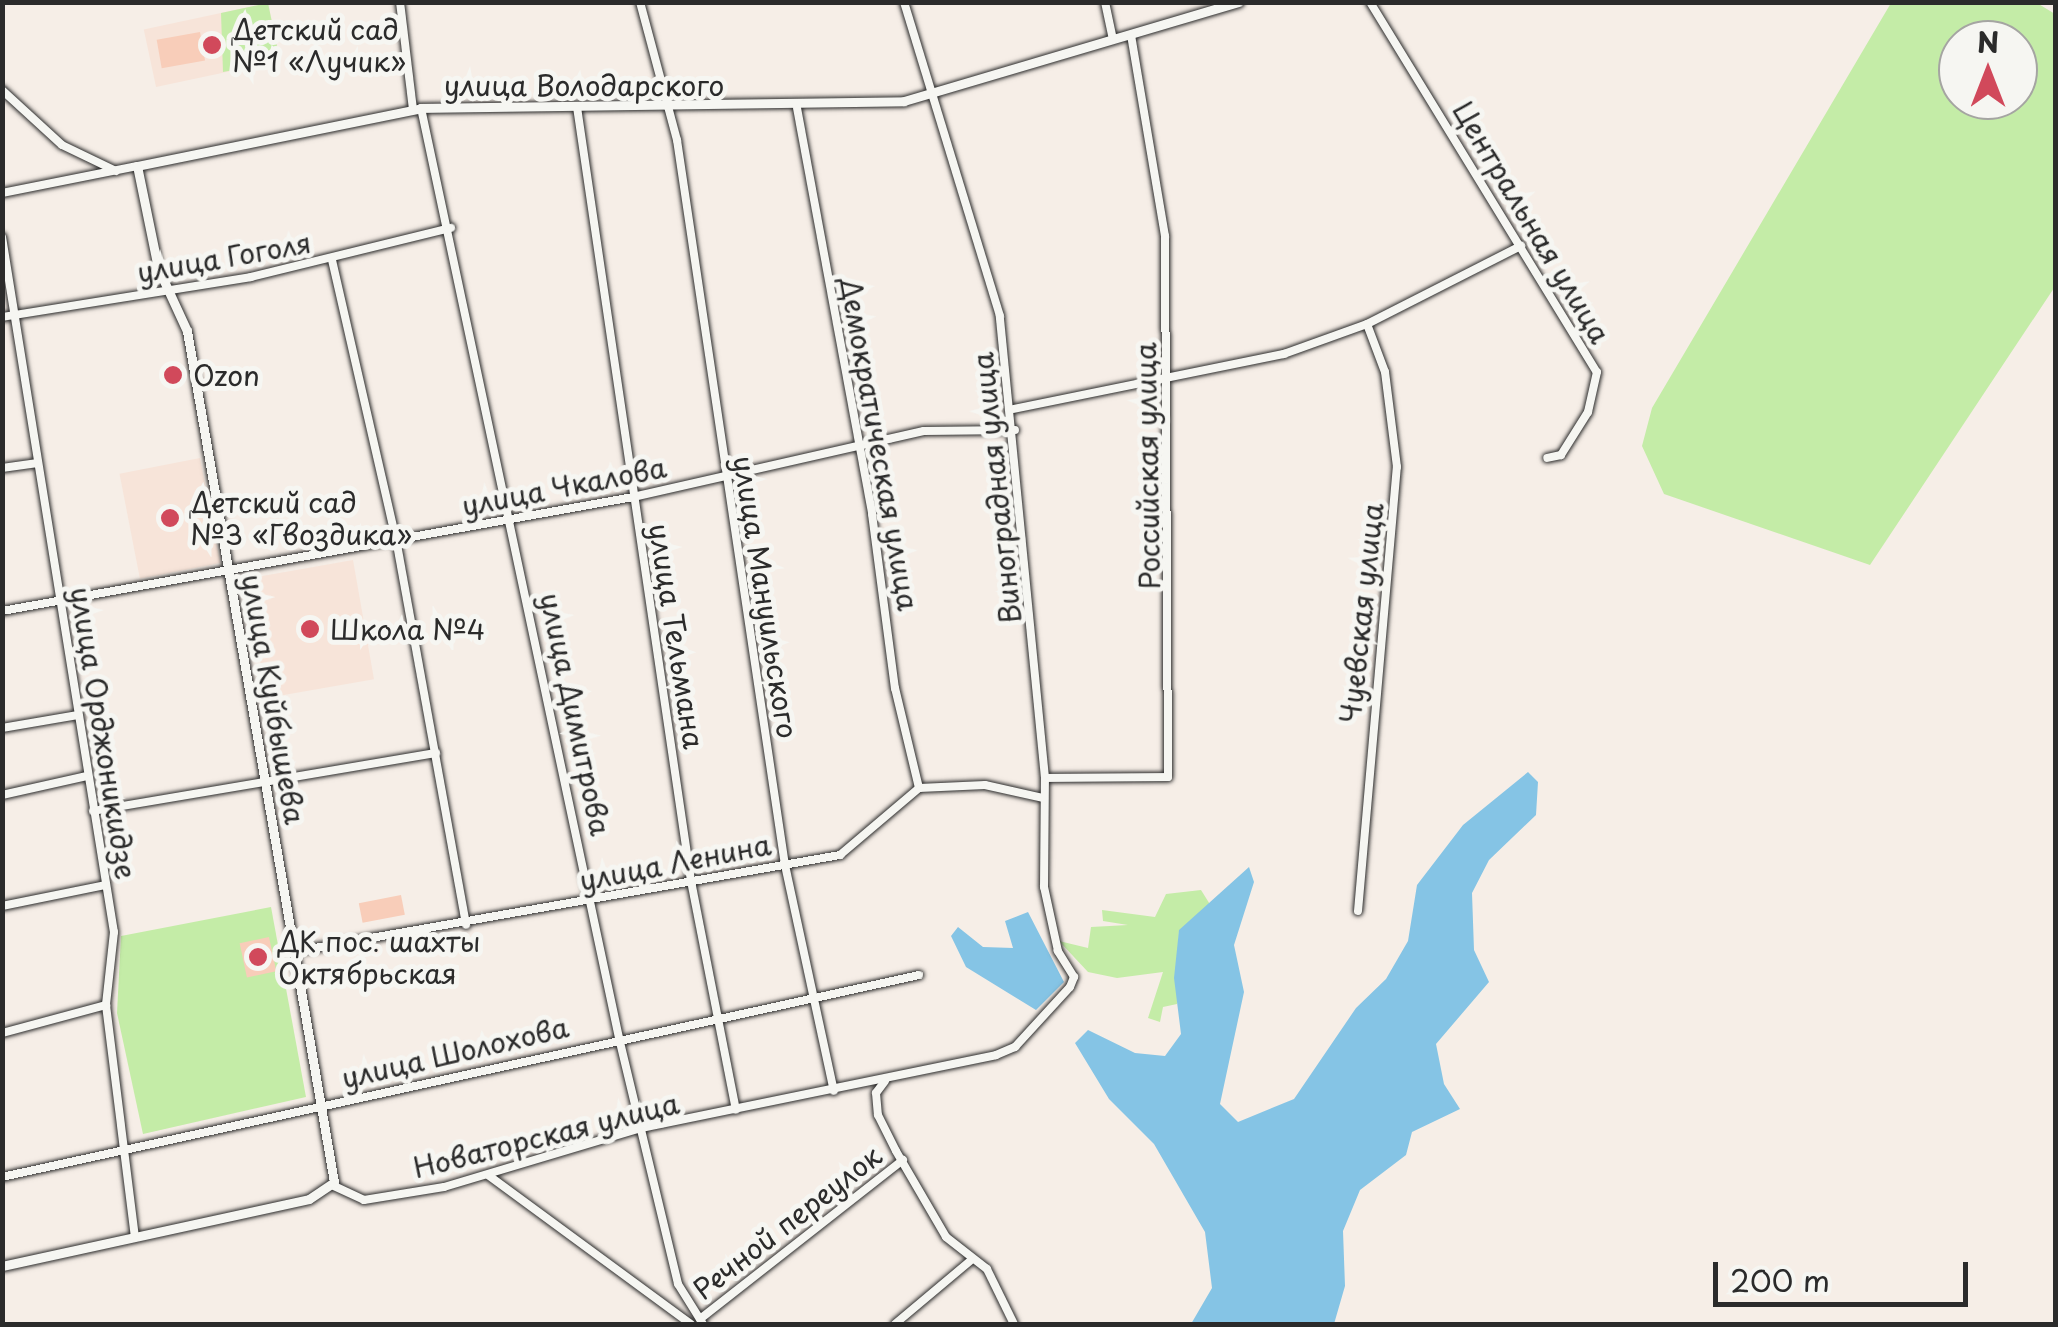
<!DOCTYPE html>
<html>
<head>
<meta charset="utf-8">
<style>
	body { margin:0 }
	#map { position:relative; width:2058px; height:1327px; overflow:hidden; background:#f6eee7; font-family:"Playpen Sans",sans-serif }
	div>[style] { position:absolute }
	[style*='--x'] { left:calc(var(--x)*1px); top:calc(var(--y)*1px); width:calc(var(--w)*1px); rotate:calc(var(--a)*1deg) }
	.built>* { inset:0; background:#f7e4d9; transform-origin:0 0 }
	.green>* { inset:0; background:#c4eca7 }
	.water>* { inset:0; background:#85c4e5 }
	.building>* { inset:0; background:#f8cdb9; transform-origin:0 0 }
	.roads { filter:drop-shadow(0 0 2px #2b2b2b) drop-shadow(0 0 2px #2b2b2b) }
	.minor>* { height:8px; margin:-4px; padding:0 4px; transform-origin:4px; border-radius:4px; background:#f6f6f2 }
	.tertiary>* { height:9px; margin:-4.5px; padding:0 4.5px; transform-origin:4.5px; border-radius:4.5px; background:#f6f6f2 }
	.dots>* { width:28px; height:28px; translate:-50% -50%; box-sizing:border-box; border:5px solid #f6f6f2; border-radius:50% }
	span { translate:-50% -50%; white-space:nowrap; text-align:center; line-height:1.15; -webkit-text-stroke:10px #f6f6f2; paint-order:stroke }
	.poi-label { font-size:28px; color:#2b2b2b }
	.left { translate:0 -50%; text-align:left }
	.street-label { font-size:28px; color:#2b2b2b }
	.frame { position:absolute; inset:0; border:5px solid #2b2b2b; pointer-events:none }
	.north { position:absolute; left:1938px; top:20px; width:100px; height:100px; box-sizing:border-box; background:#f6f6f2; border:2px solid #a5a5a2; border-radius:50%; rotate:0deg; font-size:28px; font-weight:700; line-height:40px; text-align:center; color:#2b2b2b }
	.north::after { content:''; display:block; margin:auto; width:35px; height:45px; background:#d1495b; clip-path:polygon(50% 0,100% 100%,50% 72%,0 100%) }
	.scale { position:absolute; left:1713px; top:1262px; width:255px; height:45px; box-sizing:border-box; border:5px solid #2b2b2b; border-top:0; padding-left:12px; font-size:30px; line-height:35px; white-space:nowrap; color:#2b2b2b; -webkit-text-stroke:8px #f6f6f2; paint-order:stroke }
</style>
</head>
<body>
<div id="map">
	<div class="built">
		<div style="left:268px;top:3px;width:59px;height:127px;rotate:78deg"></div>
		<div style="left:200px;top:458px;width:107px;height:82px;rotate:79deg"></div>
		<div style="left:353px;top:560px;width:121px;height:109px;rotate:80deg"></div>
	</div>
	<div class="green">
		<div style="clip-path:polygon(268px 3px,280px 61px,223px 72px,221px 13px)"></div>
		<div style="clip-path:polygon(evenodd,1891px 3px,2037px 3px,2055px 14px,2056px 285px,1870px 565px,1664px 494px,1642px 446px,1652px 408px,1891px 3px,1958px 40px,2018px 40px,2018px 100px,1958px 100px,1958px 40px)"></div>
		<div style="clip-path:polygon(1201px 890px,1211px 906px,1179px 931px,1177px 1004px,1163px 1007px,1160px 1022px,1148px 1018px,1163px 972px,1117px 978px,1088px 972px,1059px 941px,1088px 948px,1091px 927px,1128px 925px,1103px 921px,1102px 910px,1155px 917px,1166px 894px)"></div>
		<div style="clip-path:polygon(271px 907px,306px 1097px,143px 1134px,117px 1013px,121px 936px)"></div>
	</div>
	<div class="water">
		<div style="clip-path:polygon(1528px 772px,1538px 782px,1536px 815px,1489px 860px,1472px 893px,1474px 950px,1489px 982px,1436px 1044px,1444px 1084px,1460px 1109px,1412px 1132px,1406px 1155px,1360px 1190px,1343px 1231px,1345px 1286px,1334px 1324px,1191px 1324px,1212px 1288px,1205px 1232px,1154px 1144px,1109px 1099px,1075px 1043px,1088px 1030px,1135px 1053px,1165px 1056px,1181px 1034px,1174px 978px,1179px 930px,1249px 867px,1254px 882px,1234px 945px,1244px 992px,1220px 1104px,1238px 1122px,1294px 1099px,1356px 1008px,1386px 979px,1408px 941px,1417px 885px,1463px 825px)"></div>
		<div style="clip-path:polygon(1028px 912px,1064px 982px,1036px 1010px,966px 967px,951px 936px,958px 927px,983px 947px,1013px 948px,1005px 921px)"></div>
	</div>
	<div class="building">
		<div style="left:200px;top:32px;width:29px;height:44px;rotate:80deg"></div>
		<div style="left:401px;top:895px;width:20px;height:43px;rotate:79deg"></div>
		<div style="left:269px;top:937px;width:35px;height:30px;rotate:78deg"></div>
	</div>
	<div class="roads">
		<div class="minor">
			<div style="--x:400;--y:2;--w:108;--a:83.1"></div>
			<div style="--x:640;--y:2;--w:143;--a:75"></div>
			<div style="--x:677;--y:140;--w:733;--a:81.53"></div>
			<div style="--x:785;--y:865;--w:231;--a:77.8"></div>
			<div style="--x:1105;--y:2;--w:38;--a:78"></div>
			<div style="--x:1370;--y:2;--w:434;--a:58.5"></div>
			<div style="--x:1597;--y:372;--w:41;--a:102.7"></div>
			<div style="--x:1588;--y:412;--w:51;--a:122.1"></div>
			<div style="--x:1561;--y:455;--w:14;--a:168"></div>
			<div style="--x:2;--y:90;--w:81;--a:42.5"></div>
			<div style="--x:62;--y:145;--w:60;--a:25.7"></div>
			<div style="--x:577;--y:107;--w:782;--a:81.62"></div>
			<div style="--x:691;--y:881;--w:233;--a:78.9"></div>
			<div style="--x:421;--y:108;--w:951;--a:77.98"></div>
			<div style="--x:619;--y:1038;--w:253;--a:76.5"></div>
			<div style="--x:678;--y:1284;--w:47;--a:58"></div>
			<div style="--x:797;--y:108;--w:413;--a:79.5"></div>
			<div style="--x:872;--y:514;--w:176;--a:82.5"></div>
			<div style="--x:895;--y:688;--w:103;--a:76.5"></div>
			<div style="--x:2;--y:193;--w:138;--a:-11.3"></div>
			<div style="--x:2;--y:237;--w:704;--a:80.85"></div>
			<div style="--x:114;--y:932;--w:73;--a:96.3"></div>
			<div style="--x:106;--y:1005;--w:234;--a:82.9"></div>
			<div style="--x:332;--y:260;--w:286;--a:77.1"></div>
			<div style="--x:396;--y:539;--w:392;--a:79.7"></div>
			<div style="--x:2;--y:317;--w:252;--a:-9.1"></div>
			<div style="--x:251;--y:277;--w:206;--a:-13.8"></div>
			<div style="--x:1013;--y:409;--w:277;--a:-11.5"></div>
			<div style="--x:1284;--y:354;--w:88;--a:-19.9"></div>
			<div style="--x:1367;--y:324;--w:173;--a:-26.9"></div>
			<div style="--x:2;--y:468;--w:36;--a:-8"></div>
			<div style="--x:2;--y:611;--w:641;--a:-10.24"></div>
			<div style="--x:633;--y:497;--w:298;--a:-12.8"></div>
			<div style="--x:924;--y:431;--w:91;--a:-0.6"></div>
			<div style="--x:2;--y:728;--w:77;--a:-9.7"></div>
			<div style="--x:1045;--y:778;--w:123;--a:-0.5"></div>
			<div style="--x:1168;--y:777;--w:541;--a:-90.32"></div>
			<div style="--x:1165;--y:236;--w:204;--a:-99.6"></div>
			<div style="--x:2;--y:795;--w:87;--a:-12.6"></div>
			<div style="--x:93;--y:811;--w:348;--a:-9.6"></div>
			<div style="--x:2;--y:906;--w:105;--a:-11.5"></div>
			<div style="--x:1358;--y:911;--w:446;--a:-85"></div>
			<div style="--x:1397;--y:467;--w:96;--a:-97.2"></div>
			<div style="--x:1385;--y:372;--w:51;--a:-110.6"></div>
			<div style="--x:292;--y:952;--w:557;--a:-10.04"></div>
			<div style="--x:840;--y:855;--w:104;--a:-40.3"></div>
			<div style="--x:919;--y:788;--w:66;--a:-2.6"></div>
			<div style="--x:985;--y:785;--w:59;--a:12.6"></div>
			<div style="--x:2;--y:1033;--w:108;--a:-15.1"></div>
			<div style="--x:885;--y:1081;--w:15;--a:127"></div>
			<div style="--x:876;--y:1093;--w:22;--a:85"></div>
			<div style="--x:878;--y:1115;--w:40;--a:63.4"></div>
			<div style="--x:896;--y:1151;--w:99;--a:59.8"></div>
			<div style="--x:946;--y:1237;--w:52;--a:38"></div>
			<div style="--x:987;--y:1269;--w:61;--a:63.9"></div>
			<div style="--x:488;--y:1175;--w:252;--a:36.3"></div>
			<div style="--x:2;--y:1177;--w:939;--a:-12.42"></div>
			<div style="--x:334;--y:1186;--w:33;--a:25"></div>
			<div style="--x:364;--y:1200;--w:81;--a:-9.2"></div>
			<div style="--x:444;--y:1187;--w:206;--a:-16.7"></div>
			<div style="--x:641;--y:1128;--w:362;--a:-11.6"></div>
			<div style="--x:996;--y:1055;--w:21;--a:-23"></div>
			<div style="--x:1015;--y:1047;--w:81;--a:-47.5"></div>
			<div style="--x:1070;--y:987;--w:11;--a:-68"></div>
			<div style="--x:1074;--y:977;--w:31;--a:-122"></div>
			<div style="--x:1058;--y:951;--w:66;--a:-102.3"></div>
			<div style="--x:1044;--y:887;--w:109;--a:-89.5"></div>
			<div style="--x:1045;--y:778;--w:464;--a:-95.6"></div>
			<div style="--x:1000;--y:316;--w:328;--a:-107"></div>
			<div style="--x:700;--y:1319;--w:258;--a:-38.1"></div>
			<div style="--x:895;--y:1324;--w:98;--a:-40"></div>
		</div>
		<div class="tertiary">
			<div style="--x:2;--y:1266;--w:314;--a:-12.3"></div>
			<div style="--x:309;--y:1199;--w:30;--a:-34"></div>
			<div style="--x:334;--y:1182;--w:864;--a:-99.8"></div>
			<div style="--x:187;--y:331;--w:69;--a:-114.7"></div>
			<div style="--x:158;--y:268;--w:104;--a:-101.6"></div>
			<div style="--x:137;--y:166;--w:290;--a:-11.5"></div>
			<div style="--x:421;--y:108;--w:483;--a:-0.8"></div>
			<div style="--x:904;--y:101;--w:349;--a:-16.5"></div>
		</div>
	</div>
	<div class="dots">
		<div style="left:212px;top:45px;background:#d1495b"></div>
		<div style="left:173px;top:375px;background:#d1495b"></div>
		<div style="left:170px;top:518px;background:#d1495b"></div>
		<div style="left:310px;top:629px;background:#d1495b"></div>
		<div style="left:258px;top:957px;background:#d1495b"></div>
	</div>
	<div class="poi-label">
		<span class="left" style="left:232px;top:45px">Детский сад<br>№1 «Лучик»</span>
		<span class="left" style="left:193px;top:375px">Ozon</span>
		<span class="left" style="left:190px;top:518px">Детский сад<br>№3 «Гвоздика»</span>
		<span class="left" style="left:330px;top:629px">Школа №4</span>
		<span class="left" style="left:278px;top:957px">ДК пос. шахты<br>Октябрьская</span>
	</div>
	<div class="street-label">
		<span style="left:584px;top:85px">улица Володарского</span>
		<span style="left:1532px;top:222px;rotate:59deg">Центральная улица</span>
		<span style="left:224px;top:257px;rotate:-10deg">улица Гоголя</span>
		<span style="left:880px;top:444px;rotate:80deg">Демократическая улица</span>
		<span style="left:1147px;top:466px;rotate:-91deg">Российская улица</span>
		<span style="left:564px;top:486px;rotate:-11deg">улица Чкалова</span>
		<span style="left:996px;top:488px;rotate:-96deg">Виноградная улица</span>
		<span style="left:766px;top:597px;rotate:81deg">улица Мануильского</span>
		<span style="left:1361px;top:613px;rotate:-84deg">Чуевская улица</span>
		<span style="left:677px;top:636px;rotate:81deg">улица Тельмана</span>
		<span style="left:274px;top:699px;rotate:80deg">улица Куйбышева</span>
		<span style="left:576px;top:714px;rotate:78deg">улица Димитрова</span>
		<span style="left:104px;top:733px;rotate:81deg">улица Орджоникидзе</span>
		<span style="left:675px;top:862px;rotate:-11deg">улица Ленина</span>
		<span style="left:455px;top:1052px;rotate:-13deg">улица Шолохова</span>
		<span style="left:546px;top:1135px;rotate:-14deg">Новаторская улица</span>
		<span style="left:787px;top:1222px;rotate:-38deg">Речной переулок</span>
	</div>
	<div class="frame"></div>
	<div class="north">N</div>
	<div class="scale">200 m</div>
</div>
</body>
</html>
